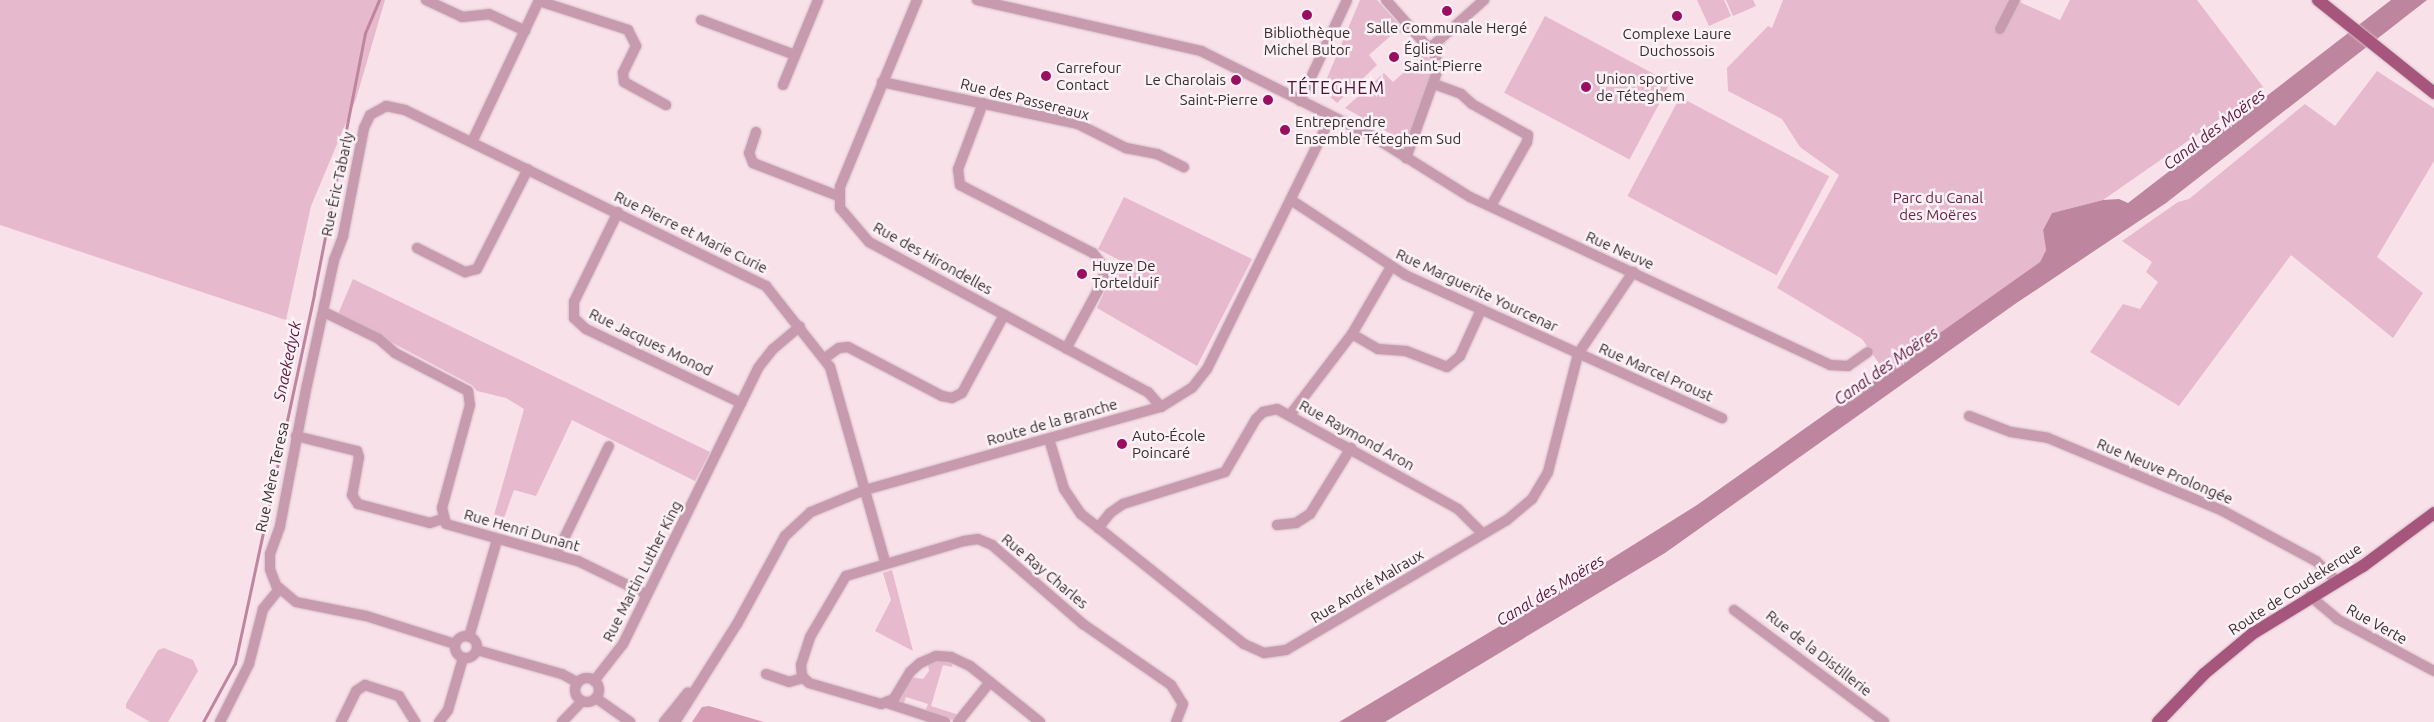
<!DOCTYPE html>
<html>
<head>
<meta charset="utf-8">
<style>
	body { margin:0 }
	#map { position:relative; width:2434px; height:722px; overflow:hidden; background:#f9e1ea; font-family:Ubuntu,sans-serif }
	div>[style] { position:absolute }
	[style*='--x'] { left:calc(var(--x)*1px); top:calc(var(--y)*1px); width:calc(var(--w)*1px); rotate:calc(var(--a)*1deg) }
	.green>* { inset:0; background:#e7b9cc; transform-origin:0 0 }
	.forest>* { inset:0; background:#d69db5 }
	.water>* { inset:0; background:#be869e }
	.stream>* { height:3px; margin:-1.5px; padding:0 1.5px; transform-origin:1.5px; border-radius:1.5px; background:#be869e }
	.roads { filter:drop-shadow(0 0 1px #d2bdc5) drop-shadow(0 0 1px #d2bdc5) }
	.minor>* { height:10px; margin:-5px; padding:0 5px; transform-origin:5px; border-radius:5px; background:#c89aad }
	.minor>.ring { margin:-5px; padding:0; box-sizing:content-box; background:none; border:10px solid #c89aad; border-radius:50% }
	.major>* { height:12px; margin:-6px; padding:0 6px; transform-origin:6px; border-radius:6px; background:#a6567c }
	.dots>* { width:14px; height:14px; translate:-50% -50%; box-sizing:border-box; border:2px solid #fcf2f6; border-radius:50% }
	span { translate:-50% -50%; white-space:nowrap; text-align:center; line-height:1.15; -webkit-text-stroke:5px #fcf2f6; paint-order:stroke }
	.poi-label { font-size:15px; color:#372e31 }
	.left { translate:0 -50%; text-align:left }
	.right { translate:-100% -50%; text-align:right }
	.street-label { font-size:15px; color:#372e31 }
	.park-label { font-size:15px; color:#692547 }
	.water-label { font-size:16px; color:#5c183c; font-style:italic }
	.quarter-label { font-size:18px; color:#4f1032; letter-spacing:1px }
</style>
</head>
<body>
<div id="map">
	<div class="green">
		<div style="clip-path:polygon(0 0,385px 0,356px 99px,311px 206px,286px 320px,0 225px)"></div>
		<div style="clip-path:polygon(1360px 0,1377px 0,1404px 30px,1398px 35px,1395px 32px,1369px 55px,1377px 65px,1337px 103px,1322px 90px)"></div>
		<div style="clip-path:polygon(1697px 0,1724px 0,1731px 16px,1709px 26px)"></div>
		<div style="clip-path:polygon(1726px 0,1753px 0,1756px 6px,1733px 16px)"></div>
		<div style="clip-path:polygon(1783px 0,2015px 0,2060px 20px,2070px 0,2197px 0,2264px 88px,2103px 200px,2052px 213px,2043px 230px,2046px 250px,2040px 262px,1885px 372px,1862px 339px,1777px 288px,1839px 175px,1800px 147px,1782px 119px,1728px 91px,1727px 68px,1768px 26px,1772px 28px)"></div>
		<div style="left:1545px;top:16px;width:142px;height:87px;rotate:28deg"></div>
		<div style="clip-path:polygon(1422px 50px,1434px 66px,1407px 143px,1345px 108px,1384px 73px,1393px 82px,1419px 59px,1416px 55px)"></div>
		<div style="clip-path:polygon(2377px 71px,2434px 108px,2434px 161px,2377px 257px,2423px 293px,2393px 338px,2291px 255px,2179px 406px,2090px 352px,2123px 304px,2140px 309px,2158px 282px,2146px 272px,2152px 262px,2122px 241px,2178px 202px,2189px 199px,2305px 104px,2335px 126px)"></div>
		<div style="left:1680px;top:97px;width:169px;height:112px;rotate:28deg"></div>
		<div style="clip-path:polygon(1124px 197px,1252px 259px,1197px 366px,1097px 308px,1119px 260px,1098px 249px)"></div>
		<div style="clip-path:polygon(353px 279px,710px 452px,695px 481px,572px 420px,536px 496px,514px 490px,499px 532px,490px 529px,524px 409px,506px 398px,477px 391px,472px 385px,338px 314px)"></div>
		<div style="clip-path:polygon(892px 570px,913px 651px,875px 631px,891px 600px,883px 573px)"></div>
		<div style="clip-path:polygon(164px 648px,193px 660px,198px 671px,168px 722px,150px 722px,126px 708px,126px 704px,158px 650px)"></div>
		<div style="clip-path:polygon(937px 660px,953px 662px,952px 667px,943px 665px,931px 706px,959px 715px,952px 720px,925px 712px,928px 704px,906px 697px,903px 705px,899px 700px,911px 677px,923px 679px,929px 671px,928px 663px)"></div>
	</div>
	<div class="forest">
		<div style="clip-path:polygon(709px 706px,764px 722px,692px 722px,702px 707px)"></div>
	</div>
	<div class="water">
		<div style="clip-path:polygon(2391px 0,2427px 0,2166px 203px,2015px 304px,1665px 553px,1385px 722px,1339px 722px,1574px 582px,1697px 505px,2040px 262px,2046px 250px,2043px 230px,2052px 213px,2103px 200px,2119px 199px,2128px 203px)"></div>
	</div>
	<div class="stream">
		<div style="--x:203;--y:722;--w:67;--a:-61.5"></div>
		<div style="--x:235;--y:663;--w:378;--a:-77.9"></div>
		<div style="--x:314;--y:293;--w:265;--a:-78.9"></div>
		<div style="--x:365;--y:33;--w:36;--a:-67"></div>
	</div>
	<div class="roads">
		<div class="minor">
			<div style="--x:426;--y:0;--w:40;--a:25"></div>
			<div style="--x:462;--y:17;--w:27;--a:-6"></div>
			<div style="--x:489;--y:14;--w:40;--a:25"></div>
			<div style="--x:917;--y:0;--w:202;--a:112.4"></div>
			<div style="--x:840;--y:187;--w:21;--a:90"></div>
			<div style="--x:840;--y:208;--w:45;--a:49.5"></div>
			<div style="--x:869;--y:242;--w:317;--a:28.3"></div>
			<div style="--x:1148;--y:392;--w:20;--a:49"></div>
			<div style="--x:977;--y:0;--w:230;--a:12.8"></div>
			<div style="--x:1201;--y:51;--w:191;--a:26.4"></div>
			<div style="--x:1372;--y:136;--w:115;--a:31.9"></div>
			<div style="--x:1470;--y:197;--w:397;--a:25"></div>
			<div style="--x:1830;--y:365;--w:18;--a:3"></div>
			<div style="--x:1848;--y:366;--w:24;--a:-35"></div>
			<div style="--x:1386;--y:0;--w:72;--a:48.4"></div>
			<div style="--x:1434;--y:54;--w:13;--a:67"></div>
			<div style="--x:1439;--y:66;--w:98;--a:109.7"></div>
			<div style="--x:539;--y:1;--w:94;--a:18"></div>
			<div style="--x:628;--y:30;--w:18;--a:63"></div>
			<div style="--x:636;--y:46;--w:30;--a:116"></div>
			<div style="--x:623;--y:73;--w:9;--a:84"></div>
			<div style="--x:624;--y:82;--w:48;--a:28.7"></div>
			<div style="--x:701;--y:20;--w:100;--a:20.4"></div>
			<div style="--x:2000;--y:29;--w:33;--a:-63"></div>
			<div style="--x:1429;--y:49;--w:74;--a:-41.7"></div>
			<div style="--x:882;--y:82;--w:200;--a:12.1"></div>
			<div style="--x:1078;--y:124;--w:54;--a:26.6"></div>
			<div style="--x:1126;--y:148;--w:32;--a:11"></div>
			<div style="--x:1157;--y:154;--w:30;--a:26"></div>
			<div style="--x:1434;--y:84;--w:29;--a:20"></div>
			<div style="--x:1461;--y:94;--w:15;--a:42"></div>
			<div style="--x:1472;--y:104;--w:64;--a:29"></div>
			<div style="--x:1528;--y:135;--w:7;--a:98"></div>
			<div style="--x:1527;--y:142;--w:73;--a:119.4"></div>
			<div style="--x:783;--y:85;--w:92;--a:-67.6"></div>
			<div style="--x:1300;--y:101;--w:111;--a:-65"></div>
			<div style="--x:983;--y:103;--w:71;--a:110.7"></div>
			<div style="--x:958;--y:169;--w:16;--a:83"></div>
			<div style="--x:960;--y:185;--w:149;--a:27.1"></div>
			<div style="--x:1093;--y:253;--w:18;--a:52"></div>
			<div style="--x:1104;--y:267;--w:14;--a:94"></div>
			<div style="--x:1103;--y:281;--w:77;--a:118.6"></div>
			<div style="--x:756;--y:132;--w:22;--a:108"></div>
			<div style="--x:749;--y:153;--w:11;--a:68"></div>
			<div style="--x:753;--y:163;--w:91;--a:21.2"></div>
			<div style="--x:472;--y:142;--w:157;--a:-64.7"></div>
			<div style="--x:1291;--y:200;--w:136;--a:33.3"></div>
			<div style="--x:1405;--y:275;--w:348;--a:24.3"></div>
			<div style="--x:618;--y:212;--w:100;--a:116.1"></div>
			<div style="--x:574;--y:302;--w:16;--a:90"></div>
			<div style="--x:574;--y:318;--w:16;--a:43"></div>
			<div style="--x:586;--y:329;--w:172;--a:25.5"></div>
			<div style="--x:417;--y:248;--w:54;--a:26.6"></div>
			<div style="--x:465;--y:272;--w:12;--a:-14"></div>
			<div style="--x:477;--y:269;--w:112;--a:-63"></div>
			<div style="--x:324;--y:312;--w:61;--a:26.1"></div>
			<div style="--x:379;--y:339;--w:21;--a:41"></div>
			<div style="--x:395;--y:353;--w:82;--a:27.5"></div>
			<div style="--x:468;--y:391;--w:14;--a:82"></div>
			<div style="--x:470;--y:405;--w:107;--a:105.2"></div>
			<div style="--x:442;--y:508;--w:16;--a:76"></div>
			<div style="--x:446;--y:524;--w:137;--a:15.7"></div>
			<div style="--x:578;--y:561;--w:76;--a:25.9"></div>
			<div style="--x:1352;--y:334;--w:30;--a:30"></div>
			<div style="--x:1378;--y:349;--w:28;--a:4"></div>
			<div style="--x:1406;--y:351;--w:44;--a:21.3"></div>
			<div style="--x:1447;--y:367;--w:17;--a:-40"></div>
			<div style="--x:1460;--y:356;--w:51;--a:-65.5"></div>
			<div style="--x:825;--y:358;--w:17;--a:-36"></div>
			<div style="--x:839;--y:348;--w:9;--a:-6"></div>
			<div style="--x:848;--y:347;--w:106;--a:27.5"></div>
			<div style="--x:942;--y:396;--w:10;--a:11"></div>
			<div style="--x:952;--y:398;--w:11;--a:-27"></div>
			<div style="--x:962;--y:393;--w:89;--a:-61.7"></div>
			<div style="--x:1290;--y:415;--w:102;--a:-52.6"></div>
			<div style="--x:1352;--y:334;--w:78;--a:-59.8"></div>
			<div style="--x:1969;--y:416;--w:45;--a:20.9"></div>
			<div style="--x:2011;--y:432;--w:37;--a:9"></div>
			<div style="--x:2048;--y:438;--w:190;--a:22.6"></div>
			<div style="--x:2223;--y:511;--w:106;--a:28.3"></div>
			<div style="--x:2316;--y:561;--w:29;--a:44"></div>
			<div style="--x:296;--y:436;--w:63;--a:13.8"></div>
			<div style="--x:357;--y:451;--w:6;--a:72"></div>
			<div style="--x:359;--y:457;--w:39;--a:100"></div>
			<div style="--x:352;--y:495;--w:11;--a:56"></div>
			<div style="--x:358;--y:504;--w:74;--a:14.8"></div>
			<div style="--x:430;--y:523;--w:13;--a:-18"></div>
			<div style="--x:1049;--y:439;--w:52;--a:73.3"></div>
			<div style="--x:1064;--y:489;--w:30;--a:56"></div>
			<div style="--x:1081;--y:514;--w:208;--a:38.6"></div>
			<div style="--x:1244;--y:644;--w:22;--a:24"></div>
			<div style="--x:1264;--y:653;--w:22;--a:-8"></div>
			<div style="--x:1286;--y:650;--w:256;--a:-30.5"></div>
			<div style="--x:1507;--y:520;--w:33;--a:-40"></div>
			<div style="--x:1532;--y:499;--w:31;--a:-59"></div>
			<div style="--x:1548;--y:472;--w:122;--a:-75.7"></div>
			<div style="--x:1578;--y:354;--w:99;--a:-56.1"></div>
			<div style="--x:1277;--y:525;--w:19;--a:-6"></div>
			<div style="--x:1296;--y:523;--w:17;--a:-33"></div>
			<div style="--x:1310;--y:514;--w:78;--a:-58.2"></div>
			<div style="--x:1098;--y:528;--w:19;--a:-51"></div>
			<div style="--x:1110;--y:513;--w:16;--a:-35"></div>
			<div style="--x:1123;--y:504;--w:107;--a:-17.4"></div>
			<div style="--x:1225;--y:472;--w:61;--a:-59.7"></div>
			<div style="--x:1256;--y:419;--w:10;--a:-45"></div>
			<div style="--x:1263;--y:412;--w:14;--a:-12"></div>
			<div style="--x:1277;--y:409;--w:207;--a:28.9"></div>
			<div style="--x:1458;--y:509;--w:35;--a:45"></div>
			<div style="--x:556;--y:555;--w:121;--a:-64.1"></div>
			<div style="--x:2310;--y:596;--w:35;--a:40"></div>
			<div style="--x:2337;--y:619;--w:110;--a:28.2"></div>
			<div style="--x:1734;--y:610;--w:187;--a:36.7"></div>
			<div class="ring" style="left:455px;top:636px;width:12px;height:12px"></div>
			<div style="--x:469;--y:637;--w:101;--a:-73.9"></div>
			<div style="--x:455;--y:644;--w:93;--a:-162.5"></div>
			<div style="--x:366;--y:616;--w:71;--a:-168.7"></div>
			<div style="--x:296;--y:602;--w:26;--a:-140"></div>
			<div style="--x:276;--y:585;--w:17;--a:-111"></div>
			<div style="--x:270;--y:569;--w:15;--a:-90"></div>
			<div style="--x:270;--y:554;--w:30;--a:-70"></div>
			<div style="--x:280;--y:526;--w:144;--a:-79.2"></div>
			<div style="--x:307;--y:385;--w:128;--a:-77.8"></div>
			<div style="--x:334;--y:260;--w:26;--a:-69"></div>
			<div style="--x:343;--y:236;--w:110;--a:-79"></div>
			<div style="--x:364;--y:128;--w:14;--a:-65"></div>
			<div style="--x:370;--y:115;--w:18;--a:-29"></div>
			<div style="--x:386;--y:106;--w:19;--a:12"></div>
			<div style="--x:405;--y:110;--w:402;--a:26"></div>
			<div style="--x:766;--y:286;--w:103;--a:51.7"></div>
			<div style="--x:830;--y:367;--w:203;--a:74.2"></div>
			<div style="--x:477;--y:650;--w:88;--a:15.8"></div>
			<div style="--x:562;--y:674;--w:18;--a:29"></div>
			<div style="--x:766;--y:674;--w:24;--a:19"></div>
			<div style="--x:789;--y:682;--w:15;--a:-16"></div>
			<div class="ring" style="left:575px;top:678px;width:14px;height:14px"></div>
			<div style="--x:594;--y:681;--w:47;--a:-51.9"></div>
			<div style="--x:623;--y:644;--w:307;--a:-63.9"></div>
			<div style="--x:758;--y:368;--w:24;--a:-52"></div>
			<div style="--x:773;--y:349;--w:35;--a:-40"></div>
			<div style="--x:596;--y:698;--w:42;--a:35.2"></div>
			<div style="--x:887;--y:703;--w:61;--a:18.1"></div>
			<div style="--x:220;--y:722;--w:65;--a:-63.4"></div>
			<div style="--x:249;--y:664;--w:57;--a:-75.7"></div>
			<div style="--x:263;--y:609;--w:26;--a:-51"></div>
			<div style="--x:341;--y:722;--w:34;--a:-64"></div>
			<div style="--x:356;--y:691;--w:11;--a:-34"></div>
			<div style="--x:365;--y:685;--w:36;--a:18"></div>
			<div style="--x:399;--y:696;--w:31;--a:58"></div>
			<div style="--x:439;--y:722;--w:15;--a:-53"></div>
			<div style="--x:448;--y:710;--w:54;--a:-73.9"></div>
			<div style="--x:562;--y:722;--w:29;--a:-46"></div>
			<div style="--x:664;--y:722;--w:38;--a:-51"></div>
			<div style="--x:675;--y:722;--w:116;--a:-57.7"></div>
			<div style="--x:737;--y:624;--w:100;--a:-61.4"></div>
			<div style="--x:785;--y:536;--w:35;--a:-43"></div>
			<div style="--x:811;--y:512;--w:58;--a:-22.2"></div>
			<div style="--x:865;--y:490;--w:307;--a:-15.7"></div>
			<div style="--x:1161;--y:407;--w:36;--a:-32"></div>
			<div style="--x:1192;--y:388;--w:24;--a:-52"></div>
			<div style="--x:1207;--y:369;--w:281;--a:-63.8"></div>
			<div style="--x:958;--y:722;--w:51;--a:-51.3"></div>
			<div style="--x:1040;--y:722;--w:90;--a:-141.3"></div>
			<div style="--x:970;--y:666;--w:21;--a:-155"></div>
			<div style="--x:951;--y:657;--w:15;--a:-176"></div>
			<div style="--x:936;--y:656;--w:17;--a:156"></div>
			<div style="--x:920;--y:663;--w:13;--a:138"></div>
			<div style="--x:910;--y:672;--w:31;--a:121"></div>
			<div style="--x:894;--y:699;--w:14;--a:159"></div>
			<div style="--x:881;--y:704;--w:75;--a:-163.7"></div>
			<div style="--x:809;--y:683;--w:10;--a:-135"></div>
			<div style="--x:802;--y:676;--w:11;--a:-95"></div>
			<div style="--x:801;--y:665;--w:29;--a:-72"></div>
			<div style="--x:810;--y:637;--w:71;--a:-59.5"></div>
			<div style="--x:846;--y:576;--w:123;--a:-16.5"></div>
			<div style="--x:964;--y:541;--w:14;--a:-8"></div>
			<div style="--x:978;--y:539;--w:15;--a:23"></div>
			<div style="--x:992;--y:545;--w:121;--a:41"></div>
			<div style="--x:1083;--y:624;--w:107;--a:34.7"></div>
			<div style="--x:1171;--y:685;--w:22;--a:58"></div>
			<div style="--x:1183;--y:704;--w:19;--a:111"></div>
		</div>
		<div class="major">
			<div style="--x:2318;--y:0;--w:149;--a:38.7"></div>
			<div style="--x:2158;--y:722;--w:66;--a:-46.2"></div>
			<div style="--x:2204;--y:674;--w:62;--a:-39.8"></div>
			<div style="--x:2252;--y:634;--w:130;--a:-31.5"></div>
			<div style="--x:2363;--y:566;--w:89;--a:-36.7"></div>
		</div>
	</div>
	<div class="dots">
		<div style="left:1447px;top:11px;background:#990e61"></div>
		<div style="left:1307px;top:15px;background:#990e61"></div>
		<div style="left:1677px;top:16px;background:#990e61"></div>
		<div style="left:1394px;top:57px;background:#990e61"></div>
		<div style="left:1046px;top:76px;background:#990e61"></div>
		<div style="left:1236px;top:80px;background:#990e61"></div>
		<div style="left:1586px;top:87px;background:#990e61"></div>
		<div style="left:1268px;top:100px;background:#990e61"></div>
		<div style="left:1285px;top:130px;background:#990e61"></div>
		<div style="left:1082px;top:274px;background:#990e61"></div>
		<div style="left:1122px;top:444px;background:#990e61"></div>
	</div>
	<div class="poi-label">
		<span style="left:1447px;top:28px">Salle Communale Hergé</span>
		<span style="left:1307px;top:41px">Bibliothèque<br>Michel Butor</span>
		<span style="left:1677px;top:42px">Complexe Laure<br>Duchossois</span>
		<span class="left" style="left:1404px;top:57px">Église<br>Saint-Pierre</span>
		<span class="left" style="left:1056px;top:76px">Carrefour<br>Contact</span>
		<span class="left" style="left:1596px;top:87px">Union sportive<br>de Téteghem</span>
		<span class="right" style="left:1226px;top:80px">Le Charolais</span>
		<span class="right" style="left:1258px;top:100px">Saint-Pierre</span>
		<span class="left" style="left:1295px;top:130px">Entreprendre<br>Ensemble Téteghem Sud</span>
		<span class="left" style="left:1092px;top:274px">Huyze De<br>Tortelduif</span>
		<span class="left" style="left:1132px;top:444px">Auto-École<br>Poincaré</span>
	</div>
	<div class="street-label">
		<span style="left:1025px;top:99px;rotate:14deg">Rue des Passereaux</span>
		<span style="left:337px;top:184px;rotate:-78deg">Rue Éric Tabarly</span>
		<span style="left:691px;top:232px;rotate:26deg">Rue Pierre et Marie Curie</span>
		<span style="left:1620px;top:250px;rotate:24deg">Rue Neuve</span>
		<span style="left:933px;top:258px;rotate:29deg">Rue des Hirondelles</span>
		<span style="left:1477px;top:290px;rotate:25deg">Rue Marguerite Yourcenar</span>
		<span style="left:651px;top:342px;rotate:26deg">Rue Jacques Monod</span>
		<span style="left:1656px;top:372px;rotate:24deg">Rue Marcel Proust</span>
		<span style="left:1052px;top:422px;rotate:-16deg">Route de la Branche</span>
		<span style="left:1357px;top:435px;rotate:29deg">Rue Raymond Aron</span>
		<span style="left:2165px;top:471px;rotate:23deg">Rue Neuve Prolongée</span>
		<span style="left:272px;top:477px;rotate:-78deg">Rue Mère Teresa</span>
		<span style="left:522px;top:530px;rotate:16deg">Rue Henri Dunant</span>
		<span style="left:642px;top:571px;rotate:-63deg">Rue Martin Luther King</span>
		<span style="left:1045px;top:571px;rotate:40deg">Rue Ray Charles</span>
		<span style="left:1367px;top:586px;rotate:-31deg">Rue André Malraux</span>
		<span style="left:2295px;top:589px;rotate:-33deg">Route de Coudekerque</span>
		<span style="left:2377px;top:624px;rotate:29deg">Rue Verte</span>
		<span style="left:1819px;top:653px;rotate:38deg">Rue de la Distillerie</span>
	</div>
	<div class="park-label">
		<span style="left:1938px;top:206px">Parc du Canal<br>des Moëres</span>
	</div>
	<div class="water-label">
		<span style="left:2214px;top:129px;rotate:-37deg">Canal des Moëres</span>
		<span style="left:287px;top:361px;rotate:-78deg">Snaekedyck</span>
		<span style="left:1886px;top:366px;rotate:-35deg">Canal des Moëres</span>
		<span style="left:1550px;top:590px;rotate:-31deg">Canal des Moëres</span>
	</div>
	<div class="quarter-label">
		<span style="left:1336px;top:87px">TÉTEGHEM</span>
	</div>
</div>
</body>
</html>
